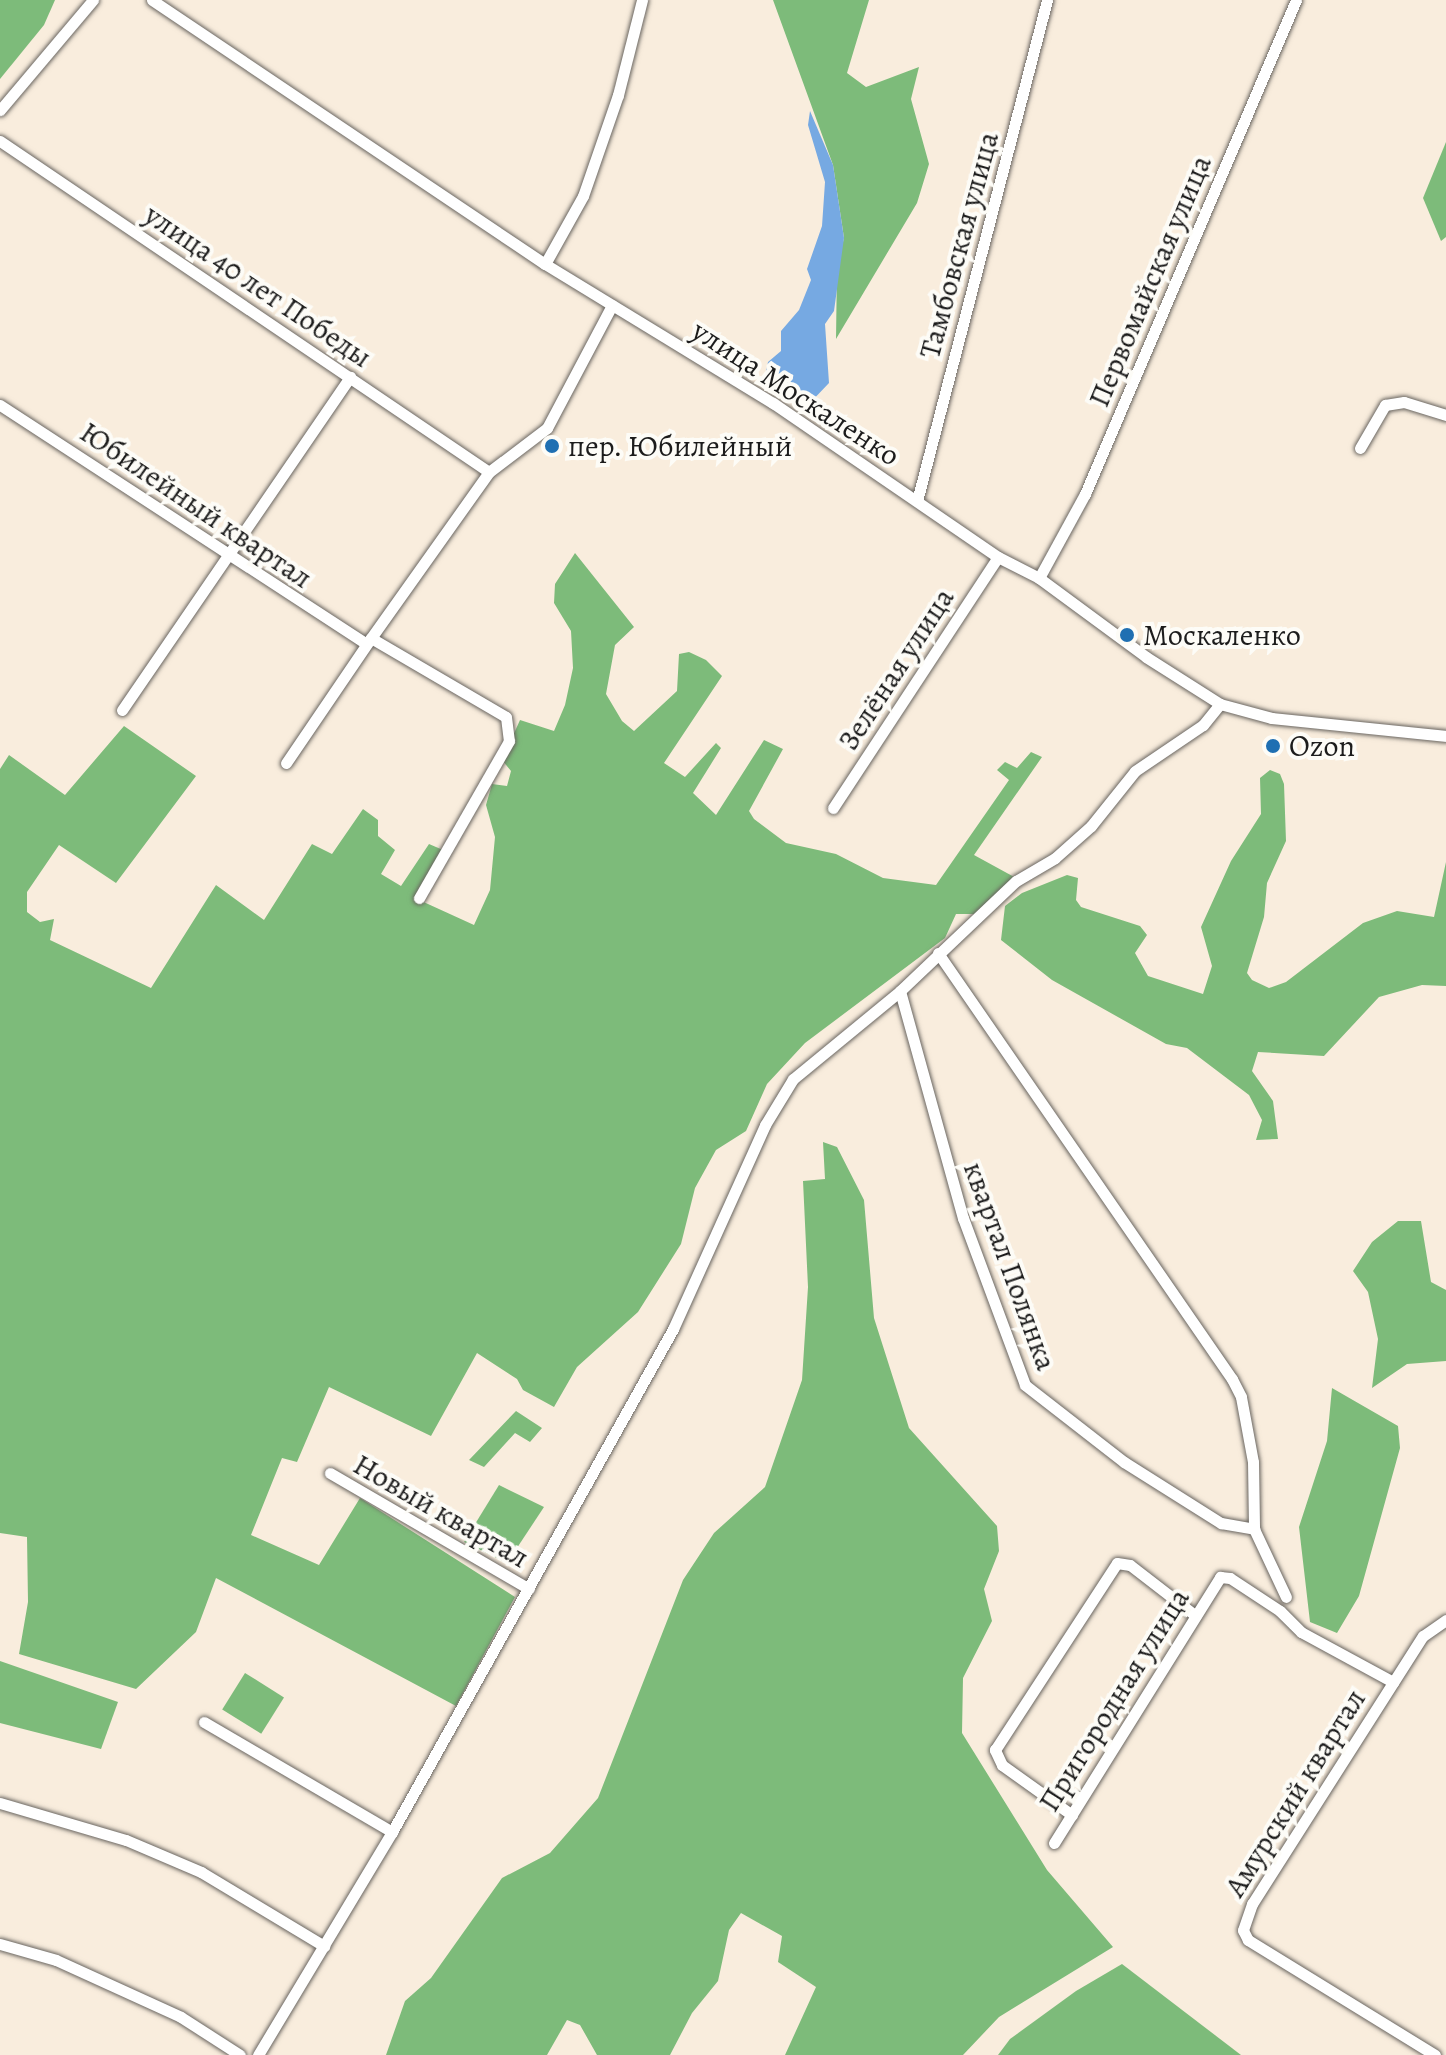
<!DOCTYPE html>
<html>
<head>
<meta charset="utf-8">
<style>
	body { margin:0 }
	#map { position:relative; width:1446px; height:2055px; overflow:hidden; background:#f9eddd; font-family:Alegreya,serif }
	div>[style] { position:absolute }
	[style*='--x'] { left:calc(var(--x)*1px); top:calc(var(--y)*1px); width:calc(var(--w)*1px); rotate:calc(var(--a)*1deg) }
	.forest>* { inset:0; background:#7dbb7a; transform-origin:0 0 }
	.water>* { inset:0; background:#76a9e2 }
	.roads { filter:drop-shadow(0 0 2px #696560) drop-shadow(0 0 2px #696560) }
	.street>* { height:11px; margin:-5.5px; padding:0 5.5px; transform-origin:5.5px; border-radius:5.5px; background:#fff }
	.dots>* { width:22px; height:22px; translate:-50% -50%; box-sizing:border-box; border:4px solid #fdfcf7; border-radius:50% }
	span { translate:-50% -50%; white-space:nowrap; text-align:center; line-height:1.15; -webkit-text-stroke:8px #fdfcf7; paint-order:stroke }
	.street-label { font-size:30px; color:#1c1c1c }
	.poi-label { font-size:30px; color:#1c1c1c }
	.left { translate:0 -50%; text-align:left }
</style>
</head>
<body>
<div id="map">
	<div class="forest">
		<div style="clip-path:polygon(0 0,55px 0,44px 25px,0 79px)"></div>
		<div style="clip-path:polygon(773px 0,869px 0,847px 73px,866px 87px,919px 67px,911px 99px,929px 164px,917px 203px,836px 339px,837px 266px,844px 238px,833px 165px)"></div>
		<div style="clip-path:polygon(1446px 142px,1446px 237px,1441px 241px,1423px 198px)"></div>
		<div style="clip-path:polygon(575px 553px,634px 627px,615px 645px,606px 694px,622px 721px,634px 731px,677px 691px,679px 654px,689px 652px,706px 660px,722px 676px,664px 763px,685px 777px,716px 743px,721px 748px,693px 793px,716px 815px,764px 740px,783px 749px,749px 811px,754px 819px,786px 843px,836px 854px,883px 878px,936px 885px,1009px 780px,997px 770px,1005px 762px,1017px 768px,1031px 752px,1042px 757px,974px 855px,1016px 878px,974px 914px,956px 914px,945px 938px,805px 1043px,767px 1084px,746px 1131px,716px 1150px,695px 1188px,681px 1244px,638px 1312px,577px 1367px,554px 1407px,523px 1390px,517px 1379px,477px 1353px,431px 1436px,329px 1387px,297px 1462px,282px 1458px,251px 1535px,319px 1565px,360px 1498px,515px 1597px,456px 1706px,216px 1578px,196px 1632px,136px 1689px,19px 1654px,28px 1602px,27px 1537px,0 1533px,0 769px,9px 755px,65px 795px,124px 726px,196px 776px,116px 883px,59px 845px,27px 892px,27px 912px,40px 922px,54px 919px,50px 940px,151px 988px,216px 885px,264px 920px,312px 844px,332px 854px,363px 809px,378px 820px,378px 836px,395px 850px,381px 874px,401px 886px,429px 844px,443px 850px,417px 899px,474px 925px,490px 890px,495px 837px,486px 805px,492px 784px,507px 786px,511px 771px,502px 760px,520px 720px,554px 731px,565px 705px,573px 668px,571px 631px,554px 603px,555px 584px)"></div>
		<div style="clip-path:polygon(1270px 770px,1280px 774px,1284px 784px,1286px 841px,1267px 883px,1264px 917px,1247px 973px,1252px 980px,1269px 988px,1286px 982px,1363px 923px,1397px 911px,1434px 917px,1446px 862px,1446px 986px,1422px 985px,1379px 997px,1324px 1056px,1258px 1052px,1252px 1071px,1273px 1101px,1278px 1139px,1256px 1140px,1262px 1120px,1249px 1095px,1187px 1048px,1166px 1044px,1052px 980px,1001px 940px,1005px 906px,1022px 893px,1067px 875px,1078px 878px,1076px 900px,1081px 907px,1140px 926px,1147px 935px,1135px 953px,1148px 976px,1203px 994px,1212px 966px,1201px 927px,1231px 861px,1261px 814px,1260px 778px)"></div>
		<div style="clip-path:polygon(823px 1142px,837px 1147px,864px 1200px,874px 1318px,909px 1428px,997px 1526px,999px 1551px,984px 1589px,992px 1621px,963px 1678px,962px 1733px,1047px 1870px,1113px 1947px,999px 2017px,963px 2055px,785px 2055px,816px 1987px,778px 1962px,782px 1936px,741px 1913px,729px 1930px,718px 1981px,692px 2013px,670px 2055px,597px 2055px,580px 2025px,567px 2020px,547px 2055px,386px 2055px,405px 2001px,431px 1978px,502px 1878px,550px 1853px,598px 1798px,683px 1580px,714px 1533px,765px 1487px,802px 1380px,808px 1287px,803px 1181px,825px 1179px)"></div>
		<div style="clip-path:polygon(1398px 1221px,1421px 1221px,1431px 1282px,1446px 1290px,1446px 1361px,1407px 1364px,1372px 1388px,1378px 1339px,1368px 1292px,1353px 1271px,1372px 1242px)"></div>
		<div style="clip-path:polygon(1332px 1388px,1398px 1426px,1400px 1448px,1359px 1596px,1337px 1633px,1310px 1622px,1299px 1527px,1327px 1441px)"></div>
		<div style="clip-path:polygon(516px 1411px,542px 1428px,530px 1442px,515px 1433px,484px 1467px,469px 1460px)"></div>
		<div style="clip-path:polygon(499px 1485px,544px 1507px,507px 1563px,464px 1542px)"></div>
		<div style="clip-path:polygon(0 1661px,118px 1702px,101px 1749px,0 1723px)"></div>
		<div style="left:245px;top:1673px;width:46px;height:43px;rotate:32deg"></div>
		<div style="clip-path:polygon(1122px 1964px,1241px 2055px,998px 2055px,1010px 2039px,1076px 1991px)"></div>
	</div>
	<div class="water">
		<div style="clip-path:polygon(810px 111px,833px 165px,844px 238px,834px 311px,825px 324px,829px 383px,808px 405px,780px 395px,766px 372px,768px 362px,781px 351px,781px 331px,799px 310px,811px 280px,807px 269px,822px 226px,825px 182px,808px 125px)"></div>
	</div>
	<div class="roads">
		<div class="street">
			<div style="--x:152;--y:0;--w:473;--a:33.9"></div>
			<div style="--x:545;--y:264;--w:267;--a:31.4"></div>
			<div style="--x:773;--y:403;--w:273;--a:34.4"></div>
			<div style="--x:998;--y:557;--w:46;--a:27.1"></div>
			<div style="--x:1039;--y:578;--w:133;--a:36.4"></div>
			<div style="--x:1146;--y:657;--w:88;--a:32.4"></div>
			<div style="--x:1220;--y:704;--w:54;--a:15.1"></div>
			<div style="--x:1272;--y:718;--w:175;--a:5.9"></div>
			<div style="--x:0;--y:110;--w:144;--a:-49.8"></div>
			<div style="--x:0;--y:141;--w:590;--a:34.09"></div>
			<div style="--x:545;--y:264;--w:78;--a:-60.8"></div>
			<div style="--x:583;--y:196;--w:107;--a:-70.9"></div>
			<div style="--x:618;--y:95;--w:98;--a:-75.8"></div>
			<div style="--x:0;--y:405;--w:437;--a:33.1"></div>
			<div style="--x:1360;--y:448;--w:50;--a:-59.8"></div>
			<div style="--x:1385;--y:405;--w:19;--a:-9"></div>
			<div style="--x:1404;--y:402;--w:44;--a:17.2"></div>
			<div style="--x:917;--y:501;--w:518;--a:-75.45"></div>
			<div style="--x:1039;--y:578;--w:96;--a:-61.3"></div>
			<div style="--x:1085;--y:494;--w:537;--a:-66.87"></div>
			<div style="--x:371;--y:638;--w:204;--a:-54.6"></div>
			<div style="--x:489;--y:472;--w:73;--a:-37.2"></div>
			<div style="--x:547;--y:428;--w:139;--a:-62.1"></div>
			<div style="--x:122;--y:710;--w:404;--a:-55.6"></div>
			<div style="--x:286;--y:763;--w:151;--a:-55.8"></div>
			<div style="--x:371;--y:638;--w:156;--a:30.3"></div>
			<div style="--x:506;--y:717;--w:24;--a:83"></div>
			<div style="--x:509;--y:741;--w:181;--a:119.8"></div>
			<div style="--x:833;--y:808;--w:300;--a:-56.7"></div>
			<div style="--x:938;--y:953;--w:518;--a:55.39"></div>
			<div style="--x:1232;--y:1379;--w:20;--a:63"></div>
			<div style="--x:1241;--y:1397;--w:66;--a:79.5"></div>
			<div style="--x:1253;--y:1462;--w:67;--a:89.1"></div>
			<div style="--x:1254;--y:1529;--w:75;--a:64.8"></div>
			<div style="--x:900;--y:991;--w:236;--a:74.5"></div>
			<div style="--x:963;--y:1218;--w:178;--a:69.6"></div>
			<div style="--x:1025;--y:1385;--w:125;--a:37.9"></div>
			<div style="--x:1124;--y:1462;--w:115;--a:32.2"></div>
			<div style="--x:1221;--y:1523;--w:34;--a:10"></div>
			<div style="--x:330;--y:1473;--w:230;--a:30.2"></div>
			<div style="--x:204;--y:1722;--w:218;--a:30.3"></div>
			<div style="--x:0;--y:1803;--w:131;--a:16.4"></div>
			<div style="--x:126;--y:1840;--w:82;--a:23.1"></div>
			<div style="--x:201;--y:1872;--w:144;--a:31"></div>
			<div style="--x:1072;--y:1815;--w:86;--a:-144.5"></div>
			<div style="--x:1002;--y:1765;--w:17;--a:-115"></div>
			<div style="--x:995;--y:1750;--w:223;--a:-56.9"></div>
			<div style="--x:1117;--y:1563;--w:13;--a:9"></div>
			<div style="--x:1130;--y:1565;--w:83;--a:37.7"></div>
			<div style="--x:1054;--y:1843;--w:314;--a:-58"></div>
			<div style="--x:1220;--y:1577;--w:10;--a:6"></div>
			<div style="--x:1230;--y:1578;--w:60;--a:33.4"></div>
			<div style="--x:1280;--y:1611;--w:30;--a:45"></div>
			<div style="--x:1301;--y:1632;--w:105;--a:28.5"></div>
			<div style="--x:0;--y:1944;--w:58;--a:15.9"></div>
			<div style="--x:56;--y:1960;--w:137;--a:24.5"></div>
			<div style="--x:181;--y:2017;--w:70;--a:32.8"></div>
			<div style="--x:258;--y:2055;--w:260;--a:-59"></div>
			<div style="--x:392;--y:1832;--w:576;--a:-60.81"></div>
			<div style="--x:673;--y:1329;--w:224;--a:-65.7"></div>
			<div style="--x:765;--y:1125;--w:54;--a:-58.7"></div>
			<div style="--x:793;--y:1079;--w:139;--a:-39.4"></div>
			<div style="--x:900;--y:991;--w:160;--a:-43.5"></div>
			<div style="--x:1016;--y:881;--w:45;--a:-30.5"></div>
			<div style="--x:1055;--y:858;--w:48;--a:-41.6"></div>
			<div style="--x:1091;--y:826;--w:70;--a:-51.3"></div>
			<div style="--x:1135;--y:771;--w:82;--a:-34.1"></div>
			<div style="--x:1203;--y:725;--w:27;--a:-51"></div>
			<div style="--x:1435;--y:2055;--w:220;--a:-148.4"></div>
			<div style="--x:1248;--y:1940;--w:11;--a:-117"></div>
			<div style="--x:1243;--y:1930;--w:28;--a:-71"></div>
			<div style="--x:1252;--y:1904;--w:318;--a:-57.5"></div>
			<div style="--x:1423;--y:1636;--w:28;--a:-35"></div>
		</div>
	</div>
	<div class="dots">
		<div style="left:552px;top:446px;background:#1f6fb2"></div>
		<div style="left:1127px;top:635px;background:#1f6fb2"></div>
		<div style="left:1273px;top:746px;background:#1f6fb2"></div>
	</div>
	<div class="street-label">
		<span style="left:959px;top:245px;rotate:-75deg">Тамбовская улица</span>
		<span style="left:1150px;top:281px;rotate:-67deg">Первомайская улица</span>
		<span style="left:258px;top:286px;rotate:34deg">улица 40 лет Победы</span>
		<span style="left:796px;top:393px;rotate:33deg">улица Москаленко</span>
		<span style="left:196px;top:505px;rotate:34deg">Юбилейный квартал</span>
		<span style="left:896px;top:669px;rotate:-57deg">Зелёная улица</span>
		<span style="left:1010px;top:1266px;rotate:70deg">квартал Полянка</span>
		<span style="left:441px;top:1511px;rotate:30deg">Новый квартал</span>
		<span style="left:1114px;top:1700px;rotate:-58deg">Пригородная улица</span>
		<span style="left:1295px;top:1793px;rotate:-58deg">Амурский квартал</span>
	</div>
	<div class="poi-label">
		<span class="left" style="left:568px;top:446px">пер. Юбилейный</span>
		<span class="left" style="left:1143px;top:635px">Москаленко</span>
		<span class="left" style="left:1289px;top:746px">Ozon</span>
	</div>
</div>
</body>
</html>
